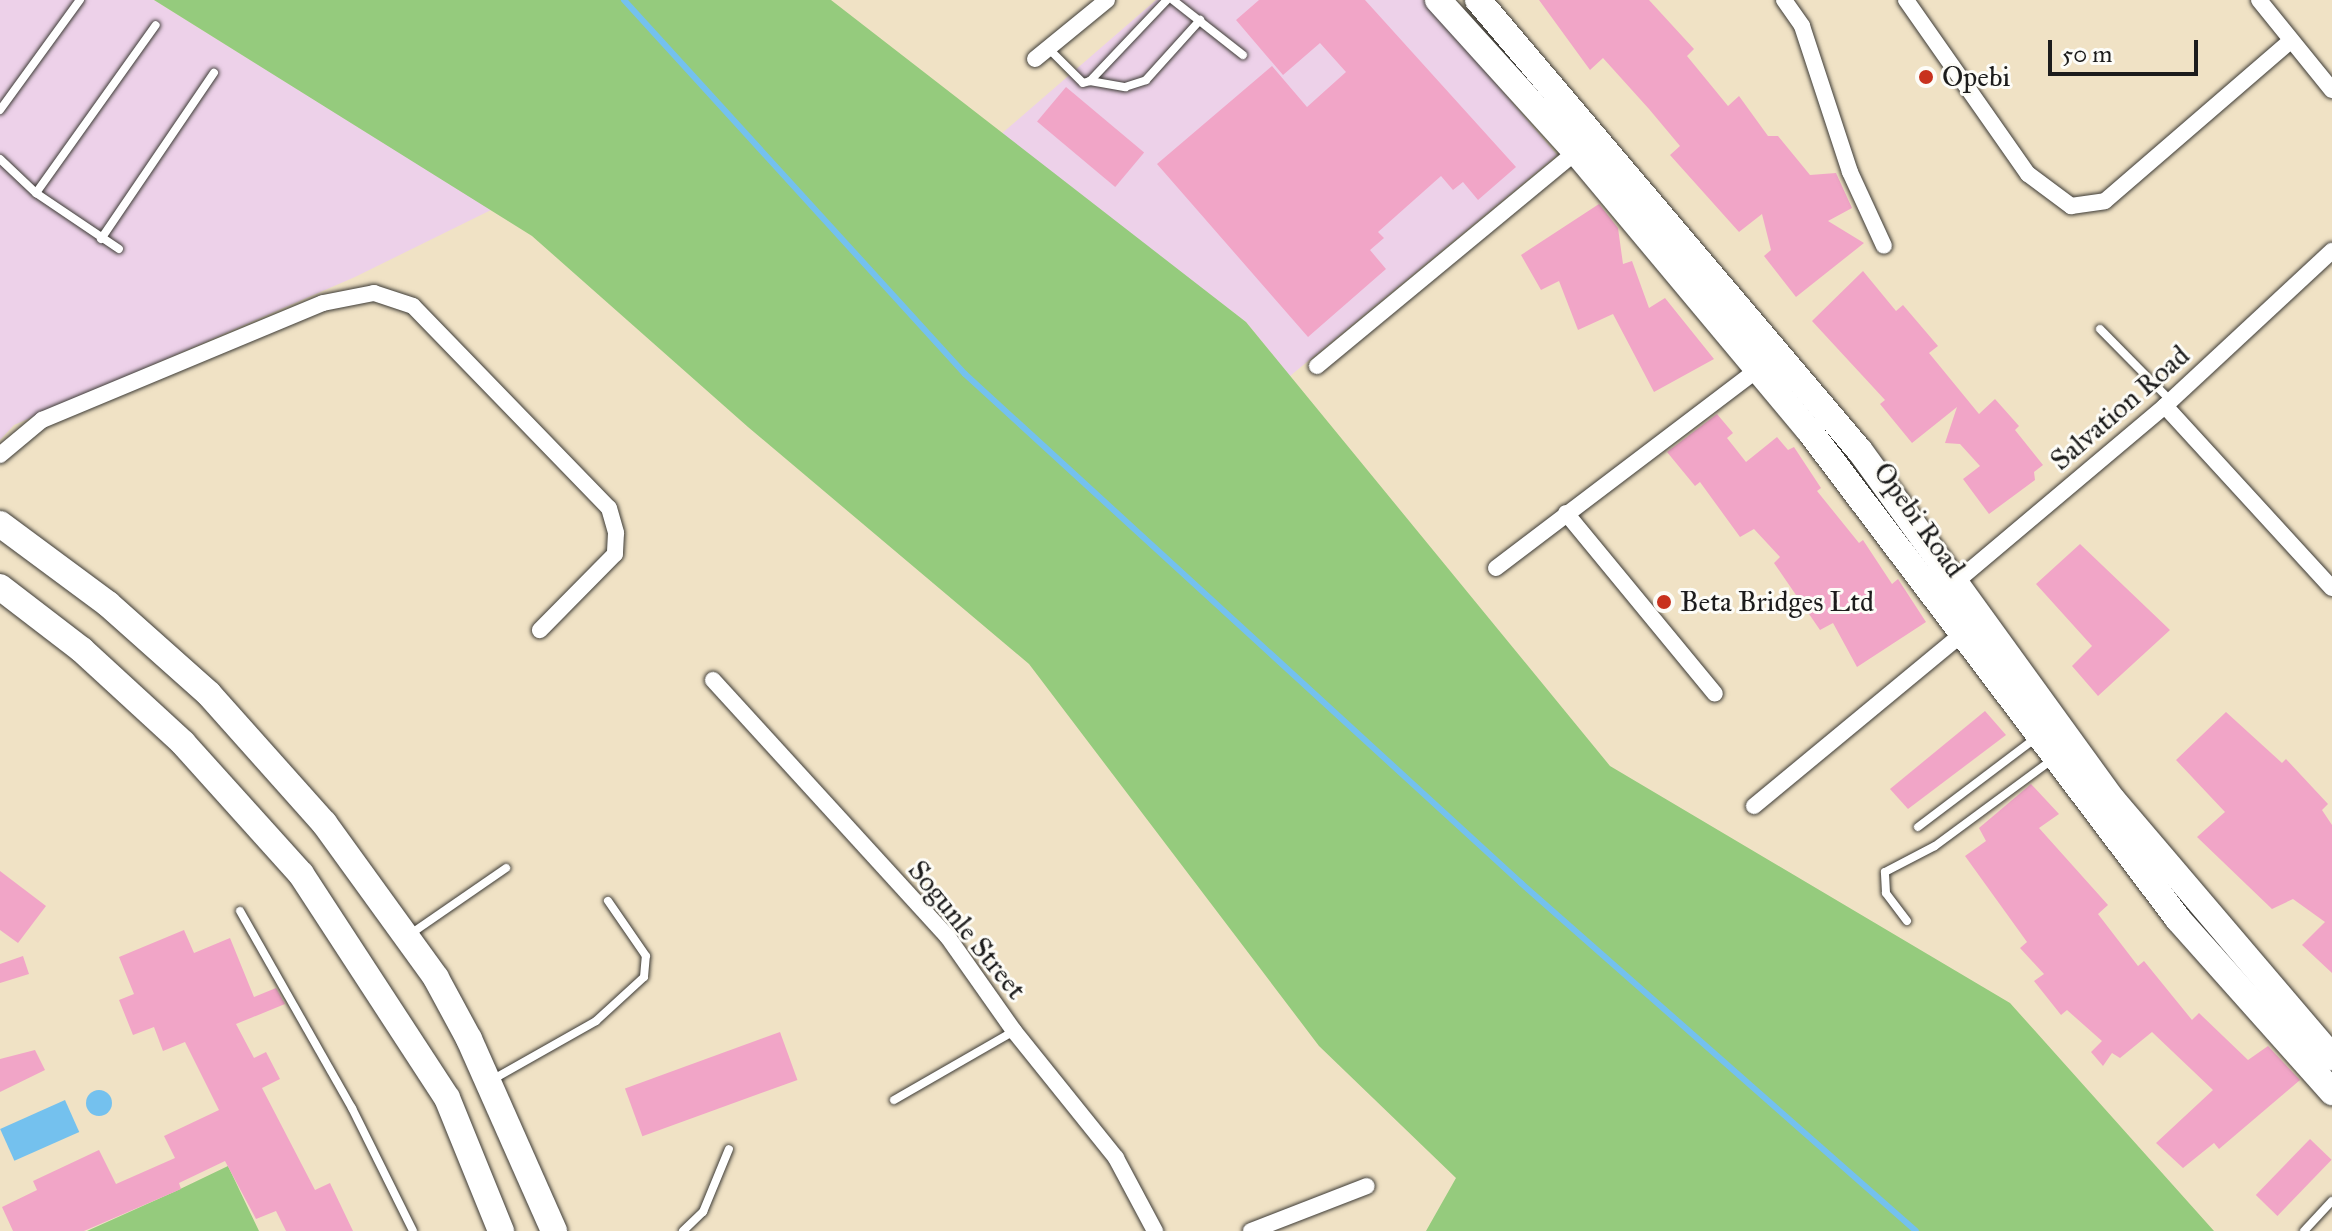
<!DOCTYPE html>
<html>
<head>
<meta charset="utf-8">
<style>
	body { margin:0 }
	#map { position:relative; width:2332px; height:1231px; overflow:hidden; background:#f0e2c5; font-family:"IM FELL Great Primer",serif }
	div>[style] { position:absolute }
	[style*='--x'] { left:calc(var(--x)*1px); top:calc(var(--y)*1px); width:calc(var(--w)*1px); rotate:calc(var(--a)*1deg) }
	.built>* { inset:0; background:#edd1e9 }
	.green>* { inset:0; background:#95cb7d }
	.water>* { inset:0; background:#74c1ee; transform-origin:0 0 }
	.round { border-radius:50% }
	.stream>* { height:6px; margin:-3px; padding:0 3px; transform-origin:3px; border-radius:3px; background:#74c1ee }
	.building>* { inset:0; background:#f1a5c7; transform-origin:0 0 }
	.roads { filter:drop-shadow(0 0 2px #3c3a35) drop-shadow(0 0 2px #3c3a35) }
	.lane>* { height:8px; margin:-4px; padding:0 4px; transform-origin:4px; border-radius:4px; background:#fff }
	.street>* { height:16px; margin:-8px; padding:0 8px; transform-origin:8px; border-radius:8px; background:#fff }
	.primary>* { height:26px; margin:-13px; padding:0 13px; transform-origin:13px; border-radius:13px; background:#fff }
	.dots>* { width:22px; height:22px; translate:-50% -50%; box-sizing:border-box; border:4px solid #fdfcf7; border-radius:50% }
	span { translate:-50% -50%; white-space:nowrap; text-align:center; line-height:1.15; -webkit-text-stroke:6px #fdfcf7; paint-order:stroke }
	.poi-label { font-size:28px; color:#1c1c1c }
	.left { translate:0 -50%; text-align:left }
	.street-label { font-size:28px; color:#1c1c1c }
	.scale { position:absolute; left:2048px; top:40px; width:150px; height:36px; box-sizing:border-box; border:4px solid #1c1c1c; border-top:0; padding-left:10px; font-size:24px; line-height:28px; white-space:nowrap; color:#1c1c1c; -webkit-text-stroke:6px #fdfcf7; paint-order:stroke }
</style>
</head>
<body>
<div id="map">
	<div class="built">
		<div style="clip-path:polygon(0 0,154px 0,491px 210px,355px 277px,14px 425px,0 440px)"></div>
		<div style="clip-path:polygon(1156px 0,1424px 0,1557px 155px,1290px 376px,1246px 322px,1000px 135px)"></div>
	</div>
	<div class="green">
		<div style="clip-path:polygon(154px 0,831px 0,1246px 322px,1610px 766px,2010px 1003px,2214px 1231px,1426px 1231px,1456px 1178px,1319px 1046px,1029px 664px,748px 427px,532px 236px)"></div>
		<div style="clip-path:polygon(228px 1166px,259px 1231px,87px 1231px,176px 1191px)"></div>
	</div>
	<div class="water">
		<div class="round" style="left:86px;top:1090px;width:26px;height:26px"></div>
		<div style="left:65px;top:1100px;width:35px;height:71px;rotate:66deg"></div>
	</div>
	<div class="stream">
		<div style="--x:624;--y:0;--w:506;--a:47.64"></div>
		<div style="--x:965;--y:374;--w:754;--a:42.47"></div>
		<div style="--x:1521;--y:883;--w:526;--a:41.38"></div>
	</div>
	<div class="building">
		<div style="clip-path:polygon(1259px 0,1365px 0,1516px 167px,1478px 200px,1463px 182px,1453px 190px,1441px 176px,1378px 232px,1384px 238px,1370px 250px,1386px 269px,1308px 337px,1157px 164px,1272px 66px,1307px 107px,1346px 72px,1320px 43px,1283px 75px,1236px 20px)"></div>
		<div style="clip-path:polygon(1539px 0,1649px 0,1694px 49px,1687px 56px,1728px 106px,1739px 96px,1768px 136px,1778px 136px,1810px 175px,1836px 173px,1852px 208px,1828px 221px,1864px 243px,1796px 297px,1764px 256px,1771px 250px,1762px 214px,1739px 232px,1670px 155px,1680px 146px,1649px 109px,1603px 58px,1590px 70px)"></div>
		<div style="left:1066px;top:87px;width:102px;height:45px;rotate:40deg"></div>
		<div style="clip-path:polygon(1599px 204px,1618px 228px,1623px 264px,1632px 261px,1649px 308px,1665px 298px,1714px 359px,1654px 392px,1613px 314px,1578px 330px,1559px 281px,1541px 290px,1521px 255px)"></div>
		<div style="clip-path:polygon(1863px 271px,1896px 311px,1903px 305px,1938px 346px,1929px 353px,1979px 414px,1995px 399px,2019px 426px,2015px 430px,2043px 465px,2034px 472px,2035px 480px,1989px 514px,1963px 479px,1980px 466px,1960px 444px,1945px 443px,1957px 407px,1912px 443px,1880px 404px,1885px 400px,1812px 321px)"></div>
		<div style="clip-path:polygon(1717px 414px,1733px 433px,1727px 438px,1746px 462px,1777px 437px,1788px 450px,1794px 447px,1821px 488px,1817px 491px,1859px 543px,1863px 540px,1892px 584px,1898px 579px,1926px 622px,1857px 667px,1833px 623px,1820px 630px,1774px 563px,1780px 557px,1754px 529px,1740px 537px,1700px 482px,1695px 486px,1667px 452px)"></div>
		<div style="clip-path:polygon(2080px 544px,2170px 630px,2098px 696px,2072px 666px,2092px 646px,2036px 584px)"></div>
		<div style="clip-path:polygon(1985px 711px,2006px 735px,1908px 809px,1890px 789px)"></div>
		<div style="clip-path:polygon(2226px 712px,2282px 763px,2286px 759px,2328px 804px,2322px 810px,2332px 825px,2332px 973px,2302px 945px,2325px 922px,2293px 899px,2272px 909px,2197px 837px,2225px 812px,2176px 760px)"></div>
		<div style="clip-path:polygon(2031px 784px,2059px 814px,2039px 828px,2108px 905px,2098px 914px,2138px 966px,2144px 961px,2192px 1020px,2199px 1013px,2248px 1060px,2268px 1046px,2300px 1080px,2219px 1149px,2214px 1143px,2183px 1168px,2156px 1143px,2213px 1090px,2152px 1032px,2120px 1058px,2112px 1053px,2103px 1066px,2091px 1052px,2102px 1041px,2067px 1010px,2061px 1015px,2034px 981px,2044px 974px,2020px 948px,2027px 942px,1965px 856px,1986px 841px,1979px 828px)"></div>
		<div style="clip-path:polygon(0 871px,46px 906px,18px 943px,0 930px)"></div>
		<div style="clip-path:polygon(184px 930px,194px 953px,230px 938px,254px 997px,276px 988px,285px 1004px,236px 1024px,254px 1058px,266px 1052px,280px 1079px,262px 1088px,315px 1190px,330px 1183px,353px 1231px,286px 1231px,276px 1211px,256px 1219px,225px 1161px,179px 1183px,181px 1189px,84px 1231px,13px 1231px,2px 1207px,37px 1190px,33px 1181px,99px 1150px,116px 1184px,175px 1158px,164px 1136px,219px 1110px,185px 1042px,163px 1051px,154px 1027px,133px 1035px,119px 1000px,134px 994px,119px 957px)"></div>
		<div style="clip-path:polygon(23px 956px,29px 974px,0 983px,0 964px)"></div>
		<div style="left:780px;top:1032px;width:51px;height:165px;rotate:70deg"></div>
		<div style="clip-path:polygon(35px 1050px,45px 1070px,0 1092px,0 1059px)"></div>
		<div style="left:2310px;top:1139px;width:30px;height:78px;rotate:44deg"></div>
	</div>
	<div class="roads">
		<div class="lane">
			<div style="--x:1173;--y:0;--w:89;--a:38.2"></div>
			<div style="--x:1048;--y:48;--w:49;--a:45"></div>
			<div style="--x:1083;--y:83;--w:7;--a:-16"></div>
			<div style="--x:1090;--y:81;--w:112;--a:-46.5"></div>
			<div style="--x:1090;--y:81;--w:36;--a:10"></div>
			<div style="--x:1125;--y:87;--w:22;--a:-18"></div>
			<div style="--x:1146;--y:80;--w:81;--a:-48"></div>
			<div style="--x:0;--y:110;--w:136;--a:-54"></div>
			<div style="--x:0;--y:159;--w:50;--a:43.4"></div>
			<div style="--x:36;--y:193;--w:100;--a:34"></div>
			<div style="--x:36;--y:193;--w:206;--a:-54.5"></div>
			<div style="--x:101;--y:239;--w:201;--a:-55.8"></div>
			<div style="--x:2100;--y:329;--w:101;--a:45.4"></div>
			<div style="--x:1918;--y:827;--w:149;--a:-37.1"></div>
			<div style="--x:240;--y:911;--w:227;--a:60.4"></div>
			<div style="--x:352;--y:1108;--w:137;--a:63.6"></div>
			<div style="--x:1907;--y:921;--w:35;--a:-127"></div>
			<div style="--x:1886;--y:893;--w:21;--a:-93"></div>
			<div style="--x:1885;--y:872;--w:56;--a:-27.5"></div>
			<div style="--x:1935;--y:846;--w:147;--a:-36.4"></div>
			<div style="--x:409;--y:935;--w:118;--a:-34.6"></div>
			<div style="--x:490;--y:1081;--w:122;--a:-29.5"></div>
			<div style="--x:596;--y:1021;--w:65;--a:-42.5"></div>
			<div style="--x:644;--y:977;--w:21;--a:-85"></div>
			<div style="--x:646;--y:956;--w:67;--a:-124.6"></div>
			<div style="--x:894;--y:1100;--w:138;--a:-29.9"></div>
			<div style="--x:683;--y:1231;--w:28;--a:-44"></div>
			<div style="--x:703;--y:1212;--w:68;--a:-67.6"></div>
			<div style="--x:2304;--y:1231;--w:41;--a:-47"></div>
		</div>
		<div class="street">
			<div style="--x:1784;--y:0;--w:32;--a:55"></div>
			<div style="--x:1802;--y:26;--w:154;--a:71.8"></div>
			<div style="--x:1850;--y:172;--w:81;--a:65.3"></div>
			<div style="--x:1906;--y:0;--w:213;--a:55"></div>
			<div style="--x:2028;--y:174;--w:54;--a:36.7"></div>
			<div style="--x:2071;--y:206;--w:34;--a:-8"></div>
			<div style="--x:2105;--y:201;--w:243;--a:-40.8"></div>
			<div style="--x:2259;--y:0;--w:116;--a:51"></div>
			<div style="--x:1035;--y:59;--w:93;--a:-39.3"></div>
			<div style="--x:1317;--y:366;--w:336;--a:-39.6"></div>
			<div style="--x:2165;--y:406;--w:247;--a:47.5"></div>
			<div style="--x:0;--y:455;--w:55;--a:-39.8"></div>
			<div style="--x:42;--y:420;--w:304;--a:-22.6"></div>
			<div style="--x:323;--y:303;--w:52;--a:-11.1"></div>
			<div style="--x:374;--y:293;--w:41;--a:18.4"></div>
			<div style="--x:413;--y:306;--w:281;--a:45.9"></div>
			<div style="--x:609;--y:508;--w:26;--a:74"></div>
			<div style="--x:616;--y:533;--w:21;--a:93"></div>
			<div style="--x:615;--y:554;--w:107;--a:134.6"></div>
			<div style="--x:1566;--y:513;--w:234;--a:50.5"></div>
			<div style="--x:1496;--y:568;--w:329;--a:-37.2"></div>
			<div style="--x:1950;--y:587;--w:281;--a:-40.1"></div>
			<div style="--x:2165;--y:406;--w:228;--a:-42.9"></div>
			<div style="--x:713;--y:680;--w:347;--a:47.6"></div>
			<div style="--x:947;--y:936;--w:116;--a:54.8"></div>
			<div style="--x:1014;--y:1031;--w:163;--a:51.2"></div>
			<div style="--x:1116;--y:1158;--w:83;--a:61.9"></div>
			<div style="--x:1754;--y:806;--w:270;--a:-39.6"></div>
			<div style="--x:1251;--y:1231;--w:124;--a:-21.2"></div>
		</div>
		<div class="primary">
			<div style="--x:1438;--y:0;--w:205;--a:47.8"></div>
			<div style="--x:1576;--y:152;--w:361;--a:50.1"></div>
			<div style="--x:1808;--y:429;--w:614;--a:52.94"></div>
			<div style="--x:2178;--y:919;--w:232;--a:48.3"></div>
			<div style="--x:1478;--y:0;--w:591;--a:49.74"></div>
			<div style="--x:1860;--y:451;--w:431;--a:54.1"></div>
			<div style="--x:2113;--y:800;--w:338;--a:49.6"></div>
			<div style="--x:0;--y:524;--w:134;--a:36.5"></div>
			<div style="--x:108;--y:604;--w:135;--a:41.7"></div>
			<div style="--x:209;--y:694;--w:173;--a:48.3"></div>
			<div style="--x:324;--y:823;--w:191;--a:54.1"></div>
			<div style="--x:436;--y:978;--w:69;--a:61.6"></div>
			<div style="--x:469;--y:1039;--w:210;--a:66.1"></div>
			<div style="--x:0;--y:587;--w:103;--a:37.5"></div>
			<div style="--x:82;--y:650;--w:137;--a:42.6"></div>
			<div style="--x:183;--y:743;--w:176;--a:48"></div>
			<div style="--x:301;--y:874;--w:267;--a:56.9"></div>
			<div style="--x:447;--y:1098;--w:144;--a:67.9"></div>
		</div>
	</div>
	<div class="dots">
		<div style="left:1926px;top:77px;background:#c8321e"></div>
		<div style="left:1664px;top:602px;background:#c8321e"></div>
	</div>
	<div class="poi-label">
		<span class="left" style="left:1942px;top:77px">Opebi</span>
		<span class="left" style="left:1680px;top:602px">Beta Bridges Ltd</span>
	</div>
	<div class="street-label">
		<span style="left:2120px;top:408px;rotate:-41deg">Salvation Road</span>
		<span style="left:1919px;top:520px;rotate:54deg">Opebi Road</span>
		<span style="left:967px;top:930px;rotate:51deg">Sogunle Street</span>
	</div>
	<div class="scale">50 m</div>
</div>
</body>
</html>
